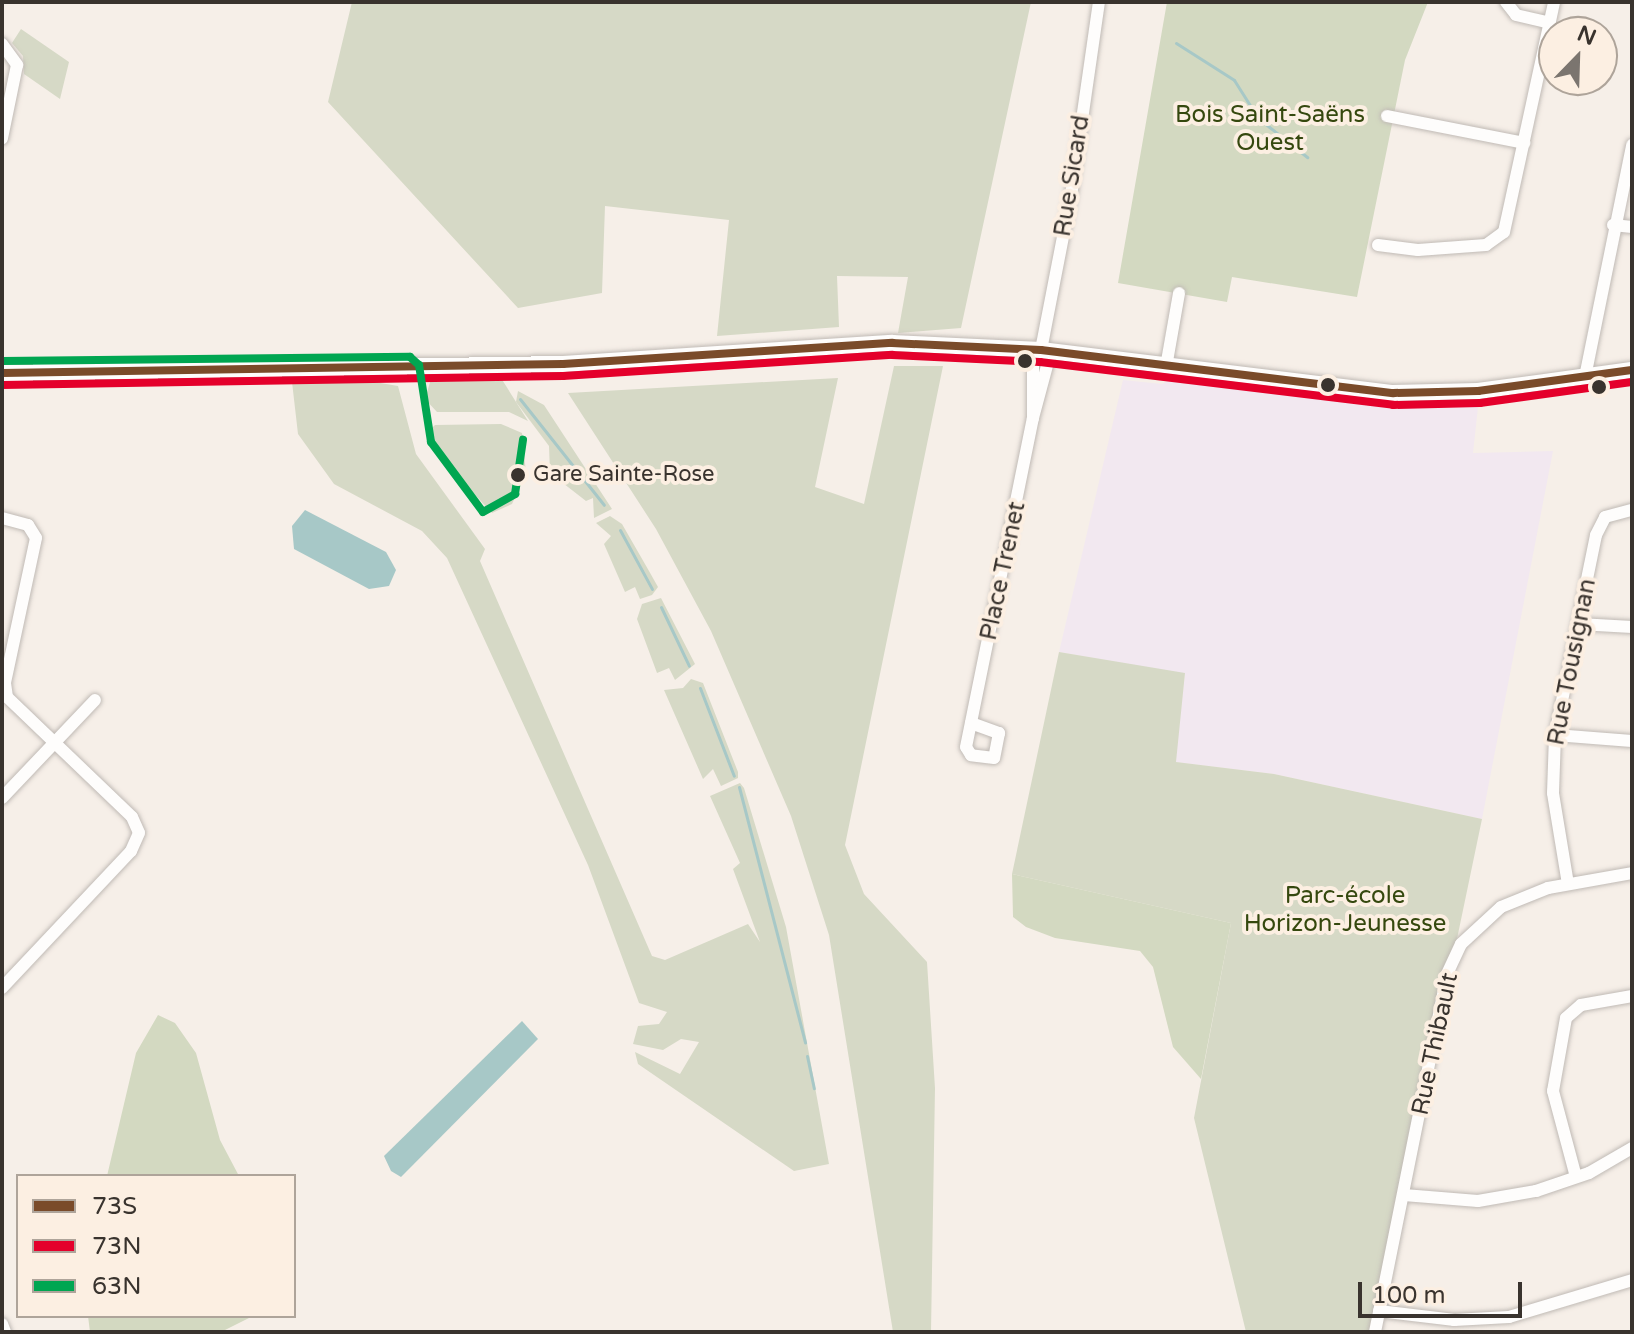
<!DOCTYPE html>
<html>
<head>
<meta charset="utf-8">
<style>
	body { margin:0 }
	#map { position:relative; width:1634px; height:1334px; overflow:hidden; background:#f6efe8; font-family:"Varela Round",sans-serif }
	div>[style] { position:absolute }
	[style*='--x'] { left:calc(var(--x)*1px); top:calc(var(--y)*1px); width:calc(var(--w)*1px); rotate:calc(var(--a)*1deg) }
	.education>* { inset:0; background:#f2e8f0 }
	.green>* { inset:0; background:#d6d9c6 }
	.forest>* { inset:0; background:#d3d9c1 }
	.water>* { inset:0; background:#a7c8c7 }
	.stream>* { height:3px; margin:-1.5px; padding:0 1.5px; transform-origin:1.5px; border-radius:1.5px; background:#a7c8c7 }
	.roads { filter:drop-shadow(0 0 2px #c0bab5) drop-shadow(0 0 2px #c0bab5) }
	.minor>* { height:12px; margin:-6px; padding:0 6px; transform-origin:6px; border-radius:6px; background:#fefdfc }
	.tertiary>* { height:16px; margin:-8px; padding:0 8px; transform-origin:8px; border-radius:8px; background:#fefdfc }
	.bus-1>* { height:8px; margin:-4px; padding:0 4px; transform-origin:4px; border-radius:4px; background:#7a4b2a }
	.bus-2>* { height:8px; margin:-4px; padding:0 4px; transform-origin:4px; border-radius:4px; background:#e4002b }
	.bus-3>* { height:8px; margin:-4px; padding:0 4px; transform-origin:4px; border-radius:4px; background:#00a651 }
	.dots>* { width:22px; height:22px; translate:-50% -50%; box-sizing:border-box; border:4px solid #fcefe2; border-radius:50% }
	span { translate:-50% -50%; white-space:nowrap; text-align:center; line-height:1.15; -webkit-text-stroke:8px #fcefe2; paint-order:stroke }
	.bus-label { font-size:22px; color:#39332e }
	.left { translate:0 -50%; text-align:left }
	.park-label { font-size:24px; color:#35480e }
	.street-label { font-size:24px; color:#39332e }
	.frame { position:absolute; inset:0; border:4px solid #39332e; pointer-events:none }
	.legend { position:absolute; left:16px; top:1174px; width:280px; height:144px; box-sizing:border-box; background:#fcefe2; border:2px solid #aea49a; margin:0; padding:10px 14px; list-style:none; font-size:24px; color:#39332e }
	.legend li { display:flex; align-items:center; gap:16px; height:40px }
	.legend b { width:40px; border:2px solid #aea49a }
	.north { position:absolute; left:1538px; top:16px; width:80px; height:80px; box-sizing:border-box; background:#fcefe2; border:2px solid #aea49a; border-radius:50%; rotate:23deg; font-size:22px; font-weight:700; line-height:32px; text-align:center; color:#39332e }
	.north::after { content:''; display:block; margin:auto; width:28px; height:36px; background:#7b756f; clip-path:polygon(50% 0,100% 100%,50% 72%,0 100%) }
	.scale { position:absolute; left:1358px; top:1282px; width:164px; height:36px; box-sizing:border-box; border:4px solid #39332e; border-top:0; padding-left:10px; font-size:24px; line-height:28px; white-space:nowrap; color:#39332e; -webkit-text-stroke:6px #fcefe2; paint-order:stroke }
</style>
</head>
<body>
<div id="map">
	<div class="education">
		<div style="clip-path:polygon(1171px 379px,1329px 401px,1478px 407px,1473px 453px,1553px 451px,1482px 819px,1274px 774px,1175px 762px,1185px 674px,1059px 652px,1123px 380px,1162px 384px)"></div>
	</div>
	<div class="green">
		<div style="clip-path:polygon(352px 2px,1031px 2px,961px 328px,898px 333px,908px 277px,837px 276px,839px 327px,717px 336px,729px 220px,605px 206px,602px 293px,518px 308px,328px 102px)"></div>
		<div style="clip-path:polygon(21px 29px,69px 62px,60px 99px,24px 74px,23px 56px,12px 43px)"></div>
		<div style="clip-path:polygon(894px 366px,943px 366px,845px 845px,864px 894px,927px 962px,935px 1088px,931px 1332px,893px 1332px,829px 935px,791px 816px,711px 631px,656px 529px,568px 393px,838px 378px,815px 487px,864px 504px)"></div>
		<div style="clip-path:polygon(501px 378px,528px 421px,509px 412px,437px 412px,425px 399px,431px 379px)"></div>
		<div style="clip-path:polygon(357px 379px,398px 386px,416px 454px,485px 549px,480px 561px,652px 956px,665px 960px,748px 924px,760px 942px,733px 869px,740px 863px,710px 796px,740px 783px,744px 788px,786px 927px,829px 1164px,794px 1171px,638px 1064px,635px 1052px,680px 1074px,699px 1042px,681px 1039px,663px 1050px,633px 1044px,638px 1026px,659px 1024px,667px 1012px,639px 1003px,588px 865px,447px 558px,422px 531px,334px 484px,298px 434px,292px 382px)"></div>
		<div style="clip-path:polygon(518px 391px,544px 405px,612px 509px,594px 518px,593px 498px,586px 501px,550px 473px,549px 446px,516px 402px)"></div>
		<div style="clip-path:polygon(501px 424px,522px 433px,526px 473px,512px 504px,492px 513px,441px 458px,428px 432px,435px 425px)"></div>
		<div style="clip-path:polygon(610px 516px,622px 524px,649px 571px,658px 587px,652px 595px,640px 599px,635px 587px,625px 592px,604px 544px,611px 536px,596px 523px)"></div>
		<div style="clip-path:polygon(661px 598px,695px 664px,675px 680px,669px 668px,657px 673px,637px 619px,642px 604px)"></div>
		<div style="clip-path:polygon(1059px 652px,1185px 673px,1176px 762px,1274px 774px,1482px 819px,1375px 1332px,1246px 1332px,1194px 1118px,1231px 923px,1012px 874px)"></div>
		<div style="clip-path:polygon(691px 679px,703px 683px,738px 772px,738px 778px,721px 786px,713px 769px,703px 779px,664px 690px,683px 688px)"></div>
	</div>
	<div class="forest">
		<div style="clip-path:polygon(1167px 2px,1428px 2px,1405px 60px,1357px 297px,1232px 277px,1227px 302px,1118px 283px)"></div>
		<div style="clip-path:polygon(1012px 874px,1231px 923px,1201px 1079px,1173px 1047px,1153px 967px,1140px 951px,1055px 938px,1026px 927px,1013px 917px)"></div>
		<div style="clip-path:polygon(158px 1015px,175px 1023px,196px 1053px,220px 1140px,239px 1176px,107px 1176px,136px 1053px)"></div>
		<div style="clip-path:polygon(88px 1316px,253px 1316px,221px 1332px,90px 1332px)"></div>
	</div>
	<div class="water">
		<div style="clip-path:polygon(305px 510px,386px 552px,396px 570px,389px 586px,369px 589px,294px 549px,292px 526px)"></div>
		<div style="clip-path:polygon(522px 1021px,538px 1039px,401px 1177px,391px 1171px,384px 1156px)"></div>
	</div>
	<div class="stream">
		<div style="--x:1176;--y:43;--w:69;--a:32.5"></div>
		<div style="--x:1234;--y:80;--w:45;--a:57.7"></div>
		<div style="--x:1258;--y:118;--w:63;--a:38.5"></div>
		<div style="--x:520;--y:399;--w:135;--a:51.6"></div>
		<div style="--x:620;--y:530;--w:67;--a:61.5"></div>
		<div style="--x:661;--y:607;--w:65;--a:64.6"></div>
		<div style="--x:700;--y:688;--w:94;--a:68.9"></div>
		<div style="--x:739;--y:787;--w:264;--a:75.5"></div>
		<div style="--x:807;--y:1056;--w:33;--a:78"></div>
	</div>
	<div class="roads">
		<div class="minor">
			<div style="--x:1506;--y:2;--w:16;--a:52"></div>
			<div style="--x:1516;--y:15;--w:35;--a:13"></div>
			<div style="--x:2;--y:44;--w:26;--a:54"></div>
			<div style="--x:17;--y:65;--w:75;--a:101.6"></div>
			<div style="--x:1387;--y:116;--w:140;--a:11.1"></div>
			<div style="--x:1613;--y:225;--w:19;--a:6"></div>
			<div style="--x:1378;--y:245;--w:40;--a:7.1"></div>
			<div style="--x:1418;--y:250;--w:68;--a:-4.2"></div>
			<div style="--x:1486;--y:245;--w:22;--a:-36"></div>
			<div style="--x:1504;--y:232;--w:235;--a:-77.7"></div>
			<div style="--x:1033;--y:349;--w:69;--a:90"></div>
			<div style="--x:1041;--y:350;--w:157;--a:-79"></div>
			<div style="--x:1071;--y:196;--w:196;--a:-81.8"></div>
			<div style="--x:1166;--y:367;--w:75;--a:-80"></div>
			<div style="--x:1585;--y:377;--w:237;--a:-78.5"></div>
			<div style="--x:2;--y:518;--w:27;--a:15"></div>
			<div style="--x:28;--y:525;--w:15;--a:58"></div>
			<div style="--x:36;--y:538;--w:148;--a:102.1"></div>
			<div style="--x:5;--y:683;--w:14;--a:82"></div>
			<div style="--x:7;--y:697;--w:173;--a:43.8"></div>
			<div style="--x:132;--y:817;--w:17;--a:66"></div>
			<div style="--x:139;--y:833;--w:20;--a:114"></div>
			<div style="--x:131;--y:851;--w:188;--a:133.3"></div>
			<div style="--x:1579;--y:624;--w:53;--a:3.2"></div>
			<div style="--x:971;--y:723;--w:30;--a:20"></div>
			<div style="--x:999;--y:733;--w:25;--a:101"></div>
			<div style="--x:994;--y:758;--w:23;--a:-173"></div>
			<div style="--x:971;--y:755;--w:9;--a:-122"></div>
			<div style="--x:966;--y:747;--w:336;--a:-78.5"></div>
			<div style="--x:1033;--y:418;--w:69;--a:-75"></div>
			<div style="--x:1555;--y:735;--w:77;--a:4.5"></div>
			<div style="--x:2;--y:798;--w:135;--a:-46.5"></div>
			<div style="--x:1568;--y:884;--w:92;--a:-99.4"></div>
			<div style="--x:1553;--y:793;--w:58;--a:-88"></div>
			<div style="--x:1555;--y:735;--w:204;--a:-78.4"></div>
			<div style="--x:1596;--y:535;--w:20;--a:-63"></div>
			<div style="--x:1605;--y:517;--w:28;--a:-15"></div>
			<div style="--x:1576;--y:1177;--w:89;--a:-105"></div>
			<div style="--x:1553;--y:1091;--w:74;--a:-79.9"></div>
			<div style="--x:1566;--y:1018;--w:20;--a:-41"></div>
			<div style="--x:1581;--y:1005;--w:52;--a:-10"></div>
			<div style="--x:1404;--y:1195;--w:74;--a:4.6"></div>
			<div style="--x:1478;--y:1201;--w:59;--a:-9.8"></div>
			<div style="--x:1536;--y:1191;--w:56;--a:-18.8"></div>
			<div style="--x:1589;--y:1173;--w:50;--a:-30.2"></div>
			<div style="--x:1379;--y:1311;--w:76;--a:6.8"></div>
			<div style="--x:1454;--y:1320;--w:55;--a:-3.1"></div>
			<div style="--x:1509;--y:1317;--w:128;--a:-16.7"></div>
			<div style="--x:2;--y:1324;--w:9;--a:69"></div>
			<div style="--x:1375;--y:1332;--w:365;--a:-78.6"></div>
			<div style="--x:1447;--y:974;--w:33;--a:-65"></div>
			<div style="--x:1461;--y:944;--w:54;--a:-42.8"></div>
			<div style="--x:1501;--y:907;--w:51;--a:-22"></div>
			<div style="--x:1548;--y:888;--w:85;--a:-10.1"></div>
		</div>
		<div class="tertiary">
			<div style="--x:2;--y:373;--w:561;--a:-0.92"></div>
			<div style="--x:563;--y:364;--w:330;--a:-3.7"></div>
			<div style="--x:892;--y:343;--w:149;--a:2.7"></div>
			<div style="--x:1041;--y:350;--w:355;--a:7"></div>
			<div style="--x:1393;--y:393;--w:85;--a:-1.3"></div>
			<div style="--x:1478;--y:391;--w:155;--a:-7.8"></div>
		</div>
	</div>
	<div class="bus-1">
		<div style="--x:2;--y:373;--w:561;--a:-0.92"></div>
		<div style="--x:563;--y:364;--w:330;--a:-3.7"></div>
		<div style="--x:892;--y:343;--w:149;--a:2.7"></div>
		<div style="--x:1041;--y:350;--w:355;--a:7"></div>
		<div style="--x:1393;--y:393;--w:85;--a:-1.3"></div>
		<div style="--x:1478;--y:391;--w:155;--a:-7.8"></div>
	</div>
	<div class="bus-2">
		<div style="--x:2;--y:385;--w:561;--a:-0.92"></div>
		<div style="--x:563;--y:376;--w:330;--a:-3.7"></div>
		<div style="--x:892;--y:355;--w:148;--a:2.7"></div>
		<div style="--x:1040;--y:362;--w:356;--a:6.9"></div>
		<div style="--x:1393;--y:405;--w:87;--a:-1.3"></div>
		<div style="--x:1480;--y:403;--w:153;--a:-7.9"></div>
	</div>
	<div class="bus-3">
		<div style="--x:2;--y:361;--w:408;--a:-0.6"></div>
		<div style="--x:410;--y:357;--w:12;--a:42"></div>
		<div style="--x:419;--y:365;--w:78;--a:81.1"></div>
		<div style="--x:431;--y:442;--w:87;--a:53.4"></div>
		<div style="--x:483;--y:512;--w:37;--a:-29"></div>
		<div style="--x:515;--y:494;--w:55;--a:-81.6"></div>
	</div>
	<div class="dots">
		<div style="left:1025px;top:361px;background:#39332e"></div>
		<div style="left:1328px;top:385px;background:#39332e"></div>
		<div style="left:1599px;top:387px;background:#39332e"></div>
		<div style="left:518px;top:475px;background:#39332e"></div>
	</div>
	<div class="bus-label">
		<span class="left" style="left:533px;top:475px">Gare Sainte-Rose</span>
	</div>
	<div class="park-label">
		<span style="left:1270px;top:129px">Bois Saint-Saëns<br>Ouest</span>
		<span style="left:1345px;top:910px">Parc-école<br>Horizon-Jeunesse</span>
	</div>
	<div class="street-label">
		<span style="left:1072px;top:176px;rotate:-81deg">Rue Sicard</span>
		<span style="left:1003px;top:571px;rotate:-78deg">Place Trenet</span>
		<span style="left:1572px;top:662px;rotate:-79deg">Rue Tousignan</span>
		<span style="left:1435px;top:1044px;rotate:-78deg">Rue Thibault</span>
	</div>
	<div class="frame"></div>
	<ul class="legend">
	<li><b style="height:10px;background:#7a4b2a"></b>73S</li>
	<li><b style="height:10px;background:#e4002b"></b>73N</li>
	<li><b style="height:10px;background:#00a651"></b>63N</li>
	</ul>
	<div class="north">N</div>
	<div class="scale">100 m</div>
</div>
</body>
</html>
